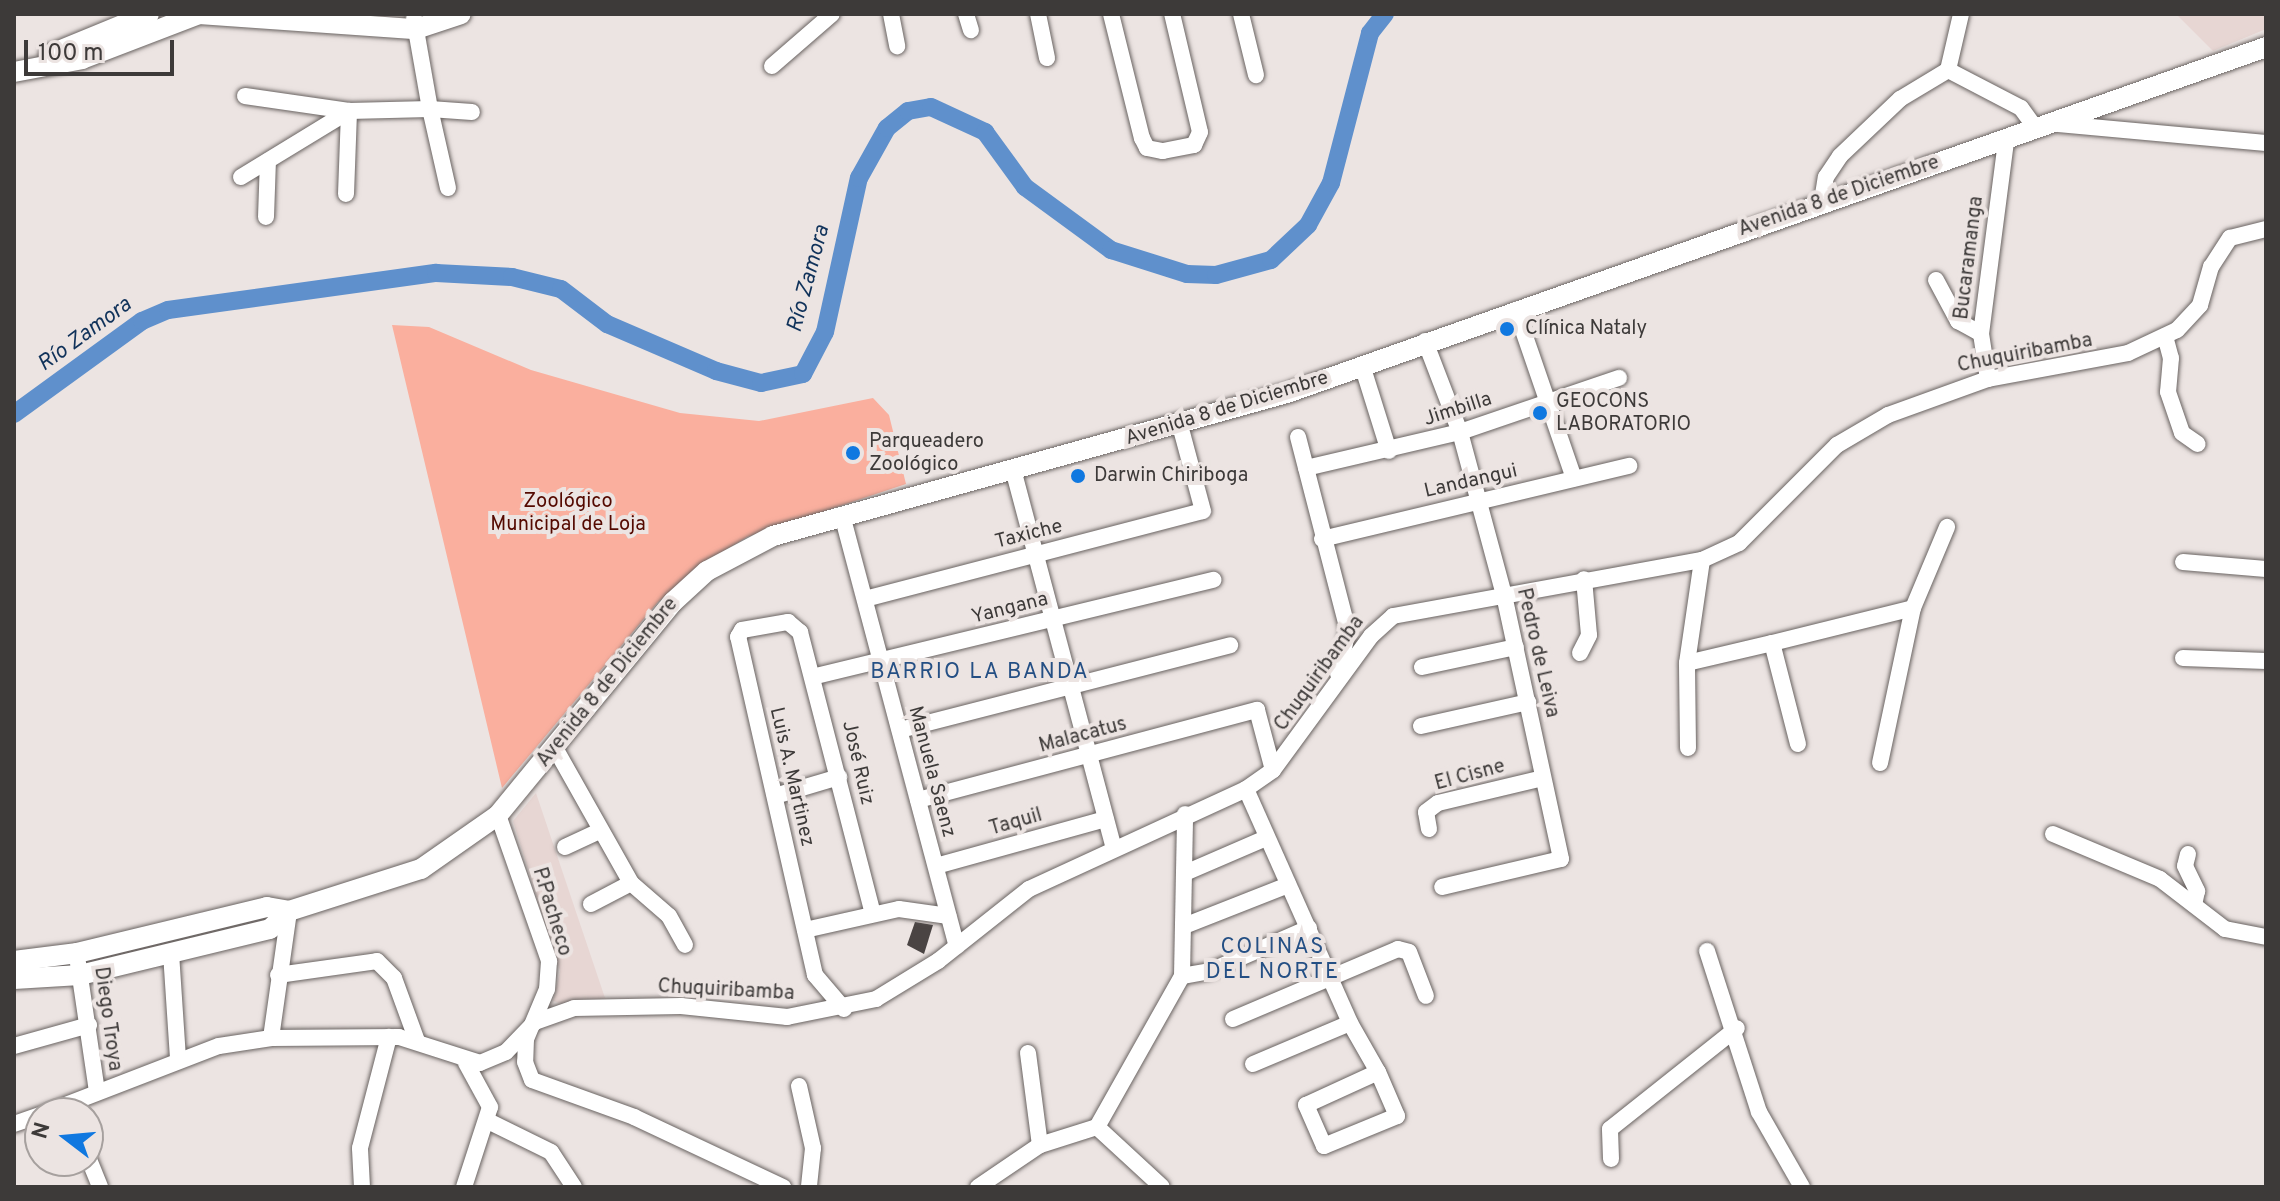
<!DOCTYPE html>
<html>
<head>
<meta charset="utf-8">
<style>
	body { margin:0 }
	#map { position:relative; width:2280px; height:1201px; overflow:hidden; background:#ece4e2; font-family:Overpass,sans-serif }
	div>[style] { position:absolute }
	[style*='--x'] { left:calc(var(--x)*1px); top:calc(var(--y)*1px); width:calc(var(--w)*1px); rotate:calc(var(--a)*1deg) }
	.built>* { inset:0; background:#e7d6d3 }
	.green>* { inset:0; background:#faaf9e }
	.river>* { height:18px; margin:-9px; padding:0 9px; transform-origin:9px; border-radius:9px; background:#5f90cc }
	.building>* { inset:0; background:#4a4443 }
	.roads { filter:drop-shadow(0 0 2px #696361) drop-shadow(0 0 2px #696361) }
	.minor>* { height:16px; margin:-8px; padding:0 8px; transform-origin:8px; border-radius:8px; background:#fff }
	.major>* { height:20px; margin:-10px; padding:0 10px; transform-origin:10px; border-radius:10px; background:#fff }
	.dots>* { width:22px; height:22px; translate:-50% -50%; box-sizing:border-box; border:4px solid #ece4e2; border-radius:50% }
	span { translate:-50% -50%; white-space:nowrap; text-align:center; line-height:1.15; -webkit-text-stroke:8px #ece4e2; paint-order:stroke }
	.street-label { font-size:20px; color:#3d3a39 }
	.poi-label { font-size:20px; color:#3d3a39 }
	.left { translate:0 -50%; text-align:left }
	.park-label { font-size:20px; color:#540900 }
	.water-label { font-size:22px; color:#10325a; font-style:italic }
	.neighbourhood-label { font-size:22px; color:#244f84; letter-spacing:2px }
	.frame { position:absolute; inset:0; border:16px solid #3d3a39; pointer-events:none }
	.north { position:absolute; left:24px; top:1097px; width:80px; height:80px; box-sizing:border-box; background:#ece4e2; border:2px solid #a6a09e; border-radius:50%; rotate:286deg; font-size:22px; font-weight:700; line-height:32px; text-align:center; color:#3d3a39 }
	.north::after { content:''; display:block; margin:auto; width:28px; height:36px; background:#1078e0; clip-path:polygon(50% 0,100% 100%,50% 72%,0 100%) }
	.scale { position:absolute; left:24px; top:40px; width:150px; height:36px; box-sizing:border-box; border:4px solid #3d3a39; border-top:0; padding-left:10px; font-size:24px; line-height:28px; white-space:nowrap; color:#3d3a39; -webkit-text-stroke:6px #ece4e2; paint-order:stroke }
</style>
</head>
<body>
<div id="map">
	<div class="built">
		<div style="clip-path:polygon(2176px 14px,2266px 14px,2266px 29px,2213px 51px)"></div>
		<div style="clip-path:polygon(536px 793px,605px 998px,568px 1006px,553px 1001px,560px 971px,513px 821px)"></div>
	</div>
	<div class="green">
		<div style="clip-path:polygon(392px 325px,429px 327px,531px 370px,680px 413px,759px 421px,873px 398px,889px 415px,906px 484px,747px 537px,706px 562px,658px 602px,502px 788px)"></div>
	</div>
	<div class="river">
		<div style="--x:14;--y:414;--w:158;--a:-36"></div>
		<div style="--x:142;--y:321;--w:28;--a:-23"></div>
		<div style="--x:168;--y:310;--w:271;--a:-7.9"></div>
		<div style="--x:436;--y:273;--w:76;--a:3"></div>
		<div style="--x:512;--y:277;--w:50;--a:13.8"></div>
		<div style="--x:561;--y:289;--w:58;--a:37.3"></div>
		<div style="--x:607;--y:324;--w:119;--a:23.3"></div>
		<div style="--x:716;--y:371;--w:47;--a:14.9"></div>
		<div style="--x:761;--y:383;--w:43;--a:-12.1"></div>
		<div style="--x:803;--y:374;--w:47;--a:-62.4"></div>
		<div style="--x:825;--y:332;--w:158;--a:-77.6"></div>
		<div style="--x:859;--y:178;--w:57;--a:-60.8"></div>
		<div style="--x:887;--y:128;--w:27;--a:-39"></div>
		<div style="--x:908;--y:111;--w:23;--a:-10"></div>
		<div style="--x:931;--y:107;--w:60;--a:24.8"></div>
		<div style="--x:985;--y:132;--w:68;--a:54"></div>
		<div style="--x:1025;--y:187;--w:107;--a:36.2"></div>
		<div style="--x:1111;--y:250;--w:80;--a:17.5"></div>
		<div style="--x:1187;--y:274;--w:29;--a:2"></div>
		<div style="--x:1216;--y:275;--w:57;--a:-15.3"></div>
		<div style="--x:1271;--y:260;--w:51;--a:-43.4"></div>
		<div style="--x:1308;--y:225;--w:48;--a:-61.3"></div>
		<div style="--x:1331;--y:183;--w:155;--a:-75.4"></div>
		<div style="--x:1370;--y:33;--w:24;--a:-52"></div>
	</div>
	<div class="building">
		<div style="clip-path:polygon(915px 922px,933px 925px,924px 954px,907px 945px)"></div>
	</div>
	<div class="roads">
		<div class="minor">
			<div style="--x:891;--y:14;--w:33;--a:79"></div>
			<div style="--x:966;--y:14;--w:17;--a:73"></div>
			<div style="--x:1038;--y:14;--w:45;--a:78.4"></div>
			<div style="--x:1111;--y:14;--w:128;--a:76"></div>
			<div style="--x:1142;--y:138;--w:11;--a:63"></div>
			<div style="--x:1147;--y:148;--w:16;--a:11"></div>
			<div style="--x:1163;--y:151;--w:32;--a:-11"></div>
			<div style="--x:1194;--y:145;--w:14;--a:-65"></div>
			<div style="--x:1200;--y:132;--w:121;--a:-103.3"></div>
			<div style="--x:1241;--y:14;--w:63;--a:76.2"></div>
			<div style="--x:772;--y:66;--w:79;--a:-40.9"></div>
			<div style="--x:1948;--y:70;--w:82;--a:27.5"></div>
			<div style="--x:2021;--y:108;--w:27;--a:54"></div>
			<div style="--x:245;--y:96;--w:105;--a:8.2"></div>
			<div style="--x:2058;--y:124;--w:209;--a:5.2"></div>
			<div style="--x:241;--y:177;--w:127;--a:-31.4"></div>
			<div style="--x:448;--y:188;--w:81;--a:-102.8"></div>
			<div style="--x:430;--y:109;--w:42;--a:4.1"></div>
			<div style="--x:346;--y:194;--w:83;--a:-87.9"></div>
			<div style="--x:349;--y:111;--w:81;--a:-1.4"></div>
			<div style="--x:430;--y:109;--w:92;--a:-100"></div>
			<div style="--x:1822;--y:201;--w:24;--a:-81"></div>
			<div style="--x:1826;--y:177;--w:25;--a:-56"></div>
			<div style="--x:1840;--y:156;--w:83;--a:-43.5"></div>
			<div style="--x:1900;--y:99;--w:56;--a:-31.1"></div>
			<div style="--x:1948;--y:70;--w:57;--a:-76.9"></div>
			<div style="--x:266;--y:217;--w:56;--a:-88"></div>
			<div style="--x:1936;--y:280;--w:47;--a:61.8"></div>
			<div style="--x:1958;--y:321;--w:26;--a:29"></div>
			<div style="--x:1516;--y:310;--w:178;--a:71"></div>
			<div style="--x:2165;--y:336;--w:23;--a:75"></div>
			<div style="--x:2171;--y:358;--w:34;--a:95"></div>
			<div style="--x:2168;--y:392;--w:43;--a:71.1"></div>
			<div style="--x:2182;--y:433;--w:19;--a:35"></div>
			<div style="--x:1425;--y:341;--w:97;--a:69"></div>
			<div style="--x:1460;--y:432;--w:169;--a:74.9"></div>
			<div style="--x:1504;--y:595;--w:270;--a:77.8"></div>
			<div style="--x:1561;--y:859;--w:122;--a:166.8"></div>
			<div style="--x:1362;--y:365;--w:90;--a:72.6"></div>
			<div style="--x:1988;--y:379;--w:46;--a:-98.8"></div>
			<div style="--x:1981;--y:334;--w:195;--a:-82.6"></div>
			<div style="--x:1298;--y:437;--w:199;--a:75.5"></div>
			<div style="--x:1348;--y:630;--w:45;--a:102.8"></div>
			<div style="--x:1306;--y:468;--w:158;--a:-13.2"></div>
			<div style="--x:1460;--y:432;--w:168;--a:-18.8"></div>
			<div style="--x:1014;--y:473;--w:386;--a:75.1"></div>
			<div style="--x:842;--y:515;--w:446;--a:75.1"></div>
			<div style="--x:1322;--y:539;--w:316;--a:-13.4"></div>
			<div style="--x:2183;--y:562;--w:83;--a:4.8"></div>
			<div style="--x:865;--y:599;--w:349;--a:-14.6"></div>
			<div style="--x:1203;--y:511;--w:89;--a:-105"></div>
			<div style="--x:1580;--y:653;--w:20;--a:-63"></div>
			<div style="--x:1589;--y:635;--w:56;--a:-95.1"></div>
			<div style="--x:2183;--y:658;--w:83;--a:2.1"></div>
			<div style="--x:1687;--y:663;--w:87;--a:-13.2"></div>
			<div style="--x:1422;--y:667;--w:96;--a:-12"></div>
			<div style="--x:816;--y:676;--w:409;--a:-13.6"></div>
			<div style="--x:1421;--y:726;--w:110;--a:-12.6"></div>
			<div style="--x:900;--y:730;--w:341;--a:-14.4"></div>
			<div style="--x:1798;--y:744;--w:104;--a:-104.4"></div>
			<div style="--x:1772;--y:643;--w:145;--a:-13.9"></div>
			<div style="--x:1913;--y:608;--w:88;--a:-67.2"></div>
			<div style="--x:555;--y:748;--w:155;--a:60.6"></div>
			<div style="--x:631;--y:883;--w:50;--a:41"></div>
			<div style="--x:669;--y:916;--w:33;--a:61"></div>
			<div style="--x:1688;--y:748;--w:85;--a:-90.7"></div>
			<div style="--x:1687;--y:663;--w:104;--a:-81.7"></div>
			<div style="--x:1880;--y:763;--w:158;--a:-78"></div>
			<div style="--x:1246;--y:789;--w:256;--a:66"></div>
			<div style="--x:1350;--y:1023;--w:56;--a:60.3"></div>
			<div style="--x:1378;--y:1072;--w:48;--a:66.6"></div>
			<div style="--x:1397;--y:1116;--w:79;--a:157.7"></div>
			<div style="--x:1324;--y:1146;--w:45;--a:-113.7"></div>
			<div style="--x:1306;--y:1105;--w:79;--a:-24.6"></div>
			<div style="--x:775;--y:796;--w:67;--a:-16.5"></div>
			<div style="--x:918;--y:800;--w:351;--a:-14.9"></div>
			<div style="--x:1257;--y:710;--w:62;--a:75.1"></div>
			<div style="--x:498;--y:815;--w:155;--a:70.7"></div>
			<div style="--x:549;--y:961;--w:28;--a:94"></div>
			<div style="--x:547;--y:989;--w:54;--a:112.8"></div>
			<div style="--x:526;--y:1039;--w:23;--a:92"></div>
			<div style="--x:525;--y:1062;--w:19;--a:69"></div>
			<div style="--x:532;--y:1080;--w:109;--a:19.9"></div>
			<div style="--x:634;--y:1117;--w:165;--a:25.2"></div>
			<div style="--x:1429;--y:829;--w:17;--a:-100"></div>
			<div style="--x:1426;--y:812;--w:15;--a:-37"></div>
			<div style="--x:1438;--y:803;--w:108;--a:-13.4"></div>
			<div style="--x:2053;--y:834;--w:116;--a:22.8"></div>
			<div style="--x:2160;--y:879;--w:82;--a:37.6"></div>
			<div style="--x:2225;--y:929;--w:42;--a:11"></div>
			<div style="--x:565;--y:847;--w:38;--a:-25"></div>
			<div style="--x:2188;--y:854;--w:12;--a:104"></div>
			<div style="--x:2185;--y:866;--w:28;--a:64"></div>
			<div style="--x:2197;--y:891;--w:14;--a:102"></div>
			<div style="--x:936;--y:866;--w:176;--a:-15.5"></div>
			<div style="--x:1185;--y:873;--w:88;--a:-23.4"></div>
			<div style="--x:591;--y:904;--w:45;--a:-27.7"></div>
			<div style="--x:1184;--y:926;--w:112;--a:-21.5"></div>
			<div style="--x:805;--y:930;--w:96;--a:-12.6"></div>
			<div style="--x:899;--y:909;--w:50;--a:8"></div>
			<div style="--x:1707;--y:951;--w:169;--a:72.1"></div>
			<div style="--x:1759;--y:1112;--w:86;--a:60.2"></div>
			<div style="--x:171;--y:953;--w:106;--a:86.2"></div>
			<div style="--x:78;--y:963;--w:129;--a:81.6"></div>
			<div style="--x:278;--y:975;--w:100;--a:-8"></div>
			<div style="--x:377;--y:961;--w:24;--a:45"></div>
			<div style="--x:394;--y:978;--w:67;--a:69.9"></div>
			<div style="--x:1182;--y:976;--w:28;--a:-10"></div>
			<div style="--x:1210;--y:971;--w:108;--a:-23.5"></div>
			<div style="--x:844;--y:1009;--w:45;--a:-130.5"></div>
			<div style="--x:815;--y:975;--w:347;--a:-102.8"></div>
			<div style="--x:738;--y:637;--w:8;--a:-60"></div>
			<div style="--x:742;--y:630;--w:47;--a:-9.9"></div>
			<div style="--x:788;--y:622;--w:16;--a:40"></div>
			<div style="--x:800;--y:632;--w:288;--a:75.5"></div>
			<div style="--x:1233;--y:1019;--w:179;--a:-23"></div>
			<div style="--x:1398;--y:949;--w:11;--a:15"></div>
			<div style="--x:1409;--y:952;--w:47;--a:68.9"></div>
			<div style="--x:271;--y:1038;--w:128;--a:-81.9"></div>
			<div style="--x:14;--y:1046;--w:78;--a:-15.6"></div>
			<div style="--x:1028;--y:1053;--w:93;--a:82.6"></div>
			<div style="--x:1253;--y:1064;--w:105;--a:-22.9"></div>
			<div style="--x:799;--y:1086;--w:64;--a:77.3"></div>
			<div style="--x:813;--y:1148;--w:39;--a:96"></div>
			<div style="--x:45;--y:1113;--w:186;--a:-21.1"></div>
			<div style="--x:219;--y:1046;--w:53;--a:-8.7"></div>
			<div style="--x:271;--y:1038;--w:128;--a:-0.4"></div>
			<div style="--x:399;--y:1037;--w:85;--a:17.8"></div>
			<div style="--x:480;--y:1063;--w:28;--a:-23"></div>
			<div style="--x:506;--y:1052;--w:42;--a:-46"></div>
			<div style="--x:535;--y:1022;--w:41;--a:-19.7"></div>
			<div style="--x:574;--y:1008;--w:107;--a:-1.1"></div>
			<div style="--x:681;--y:1006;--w:107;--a:5.9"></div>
			<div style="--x:787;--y:1017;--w:91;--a:-11.4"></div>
			<div style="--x:876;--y:999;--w:73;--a:-31.5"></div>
			<div style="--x:938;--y:961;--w:116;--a:-38.4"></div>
			<div style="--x:1029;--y:889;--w:239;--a:-24.7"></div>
			<div style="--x:1246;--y:789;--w:33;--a:-35"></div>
			<div style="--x:1273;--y:770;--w:166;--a:-53.8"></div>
			<div style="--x:1371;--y:636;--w:30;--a:-42"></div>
			<div style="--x:1393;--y:616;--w:314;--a:-10.3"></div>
			<div style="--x:1702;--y:560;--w:41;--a:-24.7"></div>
			<div style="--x:1739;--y:543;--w:139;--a:-45"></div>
			<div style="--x:1837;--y:445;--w:59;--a:-30.5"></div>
			<div style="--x:1888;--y:415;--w:106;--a:-19.8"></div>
			<div style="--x:1988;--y:379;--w:142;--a:-10.5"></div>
			<div style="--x:2128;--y:353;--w:54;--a:-25.1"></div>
			<div style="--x:2177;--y:330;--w:34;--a:-47"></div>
			<div style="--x:2200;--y:305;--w:40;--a:-74"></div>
			<div style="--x:2211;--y:267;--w:35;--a:-57"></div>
			<div style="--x:2230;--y:238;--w:37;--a:-14"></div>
			<div style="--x:490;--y:1122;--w:68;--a:26.2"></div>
			<div style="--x:551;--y:1152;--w:42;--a:56.7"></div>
			<div style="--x:14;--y:1124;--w:28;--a:-19"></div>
			<div style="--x:1097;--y:1127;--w:173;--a:-60.6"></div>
			<div style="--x:1182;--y:976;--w:162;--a:-88.9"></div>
			<div style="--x:88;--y:1157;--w:32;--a:68"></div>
			<div style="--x:1611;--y:1159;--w:30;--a:-92"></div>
			<div style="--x:1610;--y:1129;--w:162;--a:-38.5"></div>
			<div style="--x:362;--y:1187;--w:39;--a:-93"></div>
			<div style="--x:360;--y:1148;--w:115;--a:-75.4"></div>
			<div style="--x:464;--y:1187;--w:84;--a:-72"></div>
			<div style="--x:490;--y:1107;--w:50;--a:-118.6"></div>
			<div style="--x:978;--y:1187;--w:75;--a:-34.1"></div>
			<div style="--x:1040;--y:1145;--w:60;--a:-17.5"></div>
			<div style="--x:1097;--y:1127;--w:88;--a:42.7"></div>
		</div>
		<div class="major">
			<div style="--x:49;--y:55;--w:108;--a:-22.3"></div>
			<div style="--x:14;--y:72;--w:69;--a:-10.8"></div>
			<div style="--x:82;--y:59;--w:125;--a:-21"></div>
			<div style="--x:199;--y:14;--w:218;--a:4"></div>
			<div style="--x:416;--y:29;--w:47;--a:-18.4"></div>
			<div style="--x:14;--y:961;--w:64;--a:-7.2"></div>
			<div style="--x:77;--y:953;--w:195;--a:-13.6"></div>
			<div style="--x:267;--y:907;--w:22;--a:10"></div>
			<div style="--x:289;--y:911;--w:139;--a:-17.7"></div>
			<div style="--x:421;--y:869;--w:94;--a:-35"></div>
			<div style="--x:498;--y:815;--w:276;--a:-50.6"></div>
			<div style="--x:673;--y:602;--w:46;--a:-42.4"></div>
			<div style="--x:707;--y:571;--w:75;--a:-27.9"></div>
			<div style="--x:773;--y:536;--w:534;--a:-15.55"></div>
			<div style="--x:1287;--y:393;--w:1038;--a:-19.46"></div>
			<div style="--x:14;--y:979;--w:66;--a:-3.5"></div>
			<div style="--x:80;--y:975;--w:195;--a:-13.6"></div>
			<div style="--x:270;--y:929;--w:26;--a:-43"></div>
		</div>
	</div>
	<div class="dots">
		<div style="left:1507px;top:329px;background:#1078e0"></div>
		<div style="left:1540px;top:413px;background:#1078e0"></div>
		<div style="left:853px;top:453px;background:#1078e0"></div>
		<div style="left:1078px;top:476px;background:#1078e0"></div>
	</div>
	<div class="street-label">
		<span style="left:1839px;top:197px;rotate:-19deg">Avenida 8 de Diciembre</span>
		<span style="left:1970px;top:258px;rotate:-83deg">Bucaramanga</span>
		<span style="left:2025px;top:354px;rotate:-11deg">Chuquiribamba</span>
		<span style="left:1227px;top:409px;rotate:-17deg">Avenida 8 de Diciembre</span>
		<span style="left:1458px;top:410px;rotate:-18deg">Jimbilla</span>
		<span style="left:1471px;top:482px;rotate:-13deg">Landangui</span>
		<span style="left:1029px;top:535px;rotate:-14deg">Taxiche</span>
		<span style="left:1010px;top:609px;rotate:-14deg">Yangana</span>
		<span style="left:1537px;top:653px;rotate:77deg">Pedro de Leiva</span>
		<span style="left:1320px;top:674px;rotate:-54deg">Chuquiribamba</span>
		<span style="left:608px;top:683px;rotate:-51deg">Avenida 8 de Diciembre</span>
		<span style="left:1083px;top:736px;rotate:-15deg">Malacatus</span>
		<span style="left:857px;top:763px;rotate:77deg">José Ruiz</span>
		<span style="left:931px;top:772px;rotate:75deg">Manuela Saenz</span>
		<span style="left:1470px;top:776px;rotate:-15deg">El Cisne</span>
		<span style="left:791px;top:777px;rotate:77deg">Luis A. Martinez</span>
		<span style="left:1016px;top:823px;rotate:-16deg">Taquil</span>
		<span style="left:551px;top:912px;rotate:73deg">P.Pacheco</span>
		<span style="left:726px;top:991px;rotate:3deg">Chuquiribamba</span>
		<span style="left:107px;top:1019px;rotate:82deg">Diego Troya</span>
	</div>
	<div class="poi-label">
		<span class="left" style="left:1525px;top:329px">Clínica Nataly</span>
		<span class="left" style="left:1556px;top:414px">GEOCONS<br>LABORATORIO</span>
		<span class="left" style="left:869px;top:454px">Parqueadero<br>Zoológico</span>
		<span class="left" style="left:1094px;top:476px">Darwin Chiriboga</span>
	</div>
	<div class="park-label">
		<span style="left:568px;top:514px">Zoológico<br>Municipal de Loja</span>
	</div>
	<div class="water-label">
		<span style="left:809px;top:279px;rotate:-75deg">Río Zamora</span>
		<span style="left:85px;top:335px;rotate:-36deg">Río Zamora</span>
	</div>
	<div class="neighbourhood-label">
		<span style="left:980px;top:673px">BARRIO LA BANDA</span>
		<span style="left:1273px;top:960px">COLINAS<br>DEL NORTE</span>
	</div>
	<div class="frame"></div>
	<div class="north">N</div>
	<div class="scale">100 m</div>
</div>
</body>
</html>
